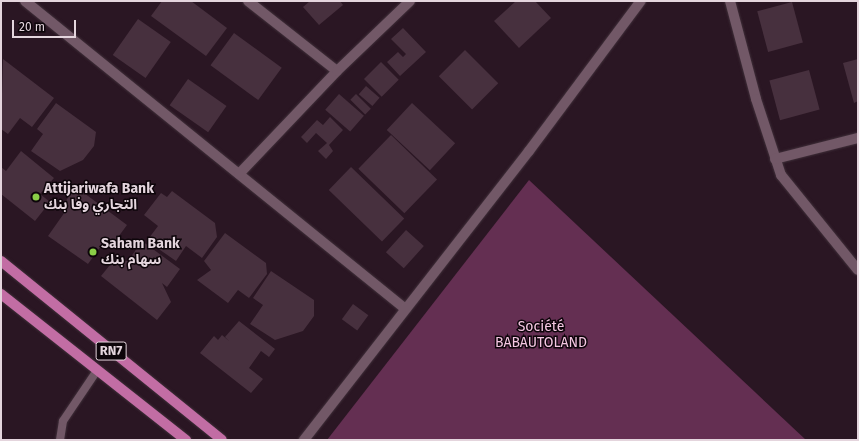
<!DOCTYPE html>
<html>
<head>
<meta charset="utf-8">
<style>
	body { margin:0 }
	#map { position:relative; width:859px; height:441px; overflow:hidden; background:#2a1623; font-family:"Fira Sans","Noto Sans Arabic",sans-serif }
	div>[style] { position:absolute }
	[style*='--x'] { left:calc(var(--x)*1px); top:calc(var(--y)*1px); width:calc(var(--w)*1px); rotate:calc(var(--a)*1deg) }
	.green>* { inset:0; background:#642f52 }
	.building>* { inset:0; background:#47303e; transform-origin:0 0 }
	.roads { filter:drop-shadow(0 0 1px #40303a) drop-shadow(0 0 1px #40303a) }
	.service>* { height:8px; margin:-4px; padding:0 4px; transform-origin:4px; border-radius:4px; background:#725867 }
	.minor>* { height:10px; margin:-5px; padding:0 5px; transform-origin:5px; border-radius:5px; background:#725867 }
	.primary>* { height:10px; margin:-5px; padding:0 5px; transform-origin:5px; border-radius:5px; background:#c26da4 }
	.dots>* { width:11px; height:11px; translate:-50% -50%; box-sizing:border-box; border:2px solid #0d050a; border-radius:50% }
	span { translate:-50% -50%; white-space:nowrap; text-align:center; line-height:1.15; -webkit-text-stroke:3px #0d050a; paint-order:stroke }
	.shield-label span { padding:1px 3px; background:#0d050a; border:1px solid; border-radius:3px; -webkit-text-stroke-width:0 }
	.shield-label { font-size:13px; color:#e4d5dd; font-weight:700 }
	.poi-label { font-size:14px; color:#e4d5dd; font-weight:700 }
	.left { translate:0 -50%; text-align:left }
	.park-label { font-size:14px; color:#f5c7e2 }
	.frame { position:absolute; inset:0; border:2px solid #e4d5dd; pointer-events:none }
	.scale { position:absolute; left:12px; top:20px; width:64px; height:18px; box-sizing:border-box; border:2px solid #e4d5dd; border-top:0; padding-left:5px; font-size:12px; line-height:14px; white-space:nowrap; color:#e4d5dd; -webkit-text-stroke:3px #0d050a; paint-order:stroke }
</style>
</head>
<body>
<div id="map">
	<div class="green">
		<div style="clip-path:polygon(529px 180px,806px 440px,327px 440px)"></div>
	</div>
	<div class="building">
		<div style="clip-path:polygon(162px 1px,191px 1px,227px 28px,206px 56px,151px 16px)"></div>
		<div style="clip-path:polygon(310px 1px,340px 1px,343px 5px,319px 25px,303px 7px)"></div>
		<div style="clip-path:polygon(516px 1px,535px 1px,551px 18px,519px 48px,494px 21px)"></div>
		<div style="left:792px;top:2px;width:42px;height:36px;rotate:75deg"></div>
		<div style="left:138px;top:19px;width:40px;height:44px;rotate:35deg"></div>
		<div style="clip-path:polygon(403px 28px,426px 52px,400px 76px,387px 62px,398px 52px,403px 57px,406px 54px,391px 39px)"></div>
		<div style="left:234px;top:33px;width:59px;height:40px;rotate:36deg"></div>
		<div style="left:465px;top:50px;width:47px;height:37px;rotate:45deg"></div>
		<div style="clip-path:polygon(3px 59px,54px 98px,32px 127px,20px 118px,8px 134px,1px 129px)"></div>
		<div style="clip-path:polygon(858px 59px,858px 101px,854px 103px,843px 63px)"></div>
		<div style="left:381px;top:62px;width:25px;height:24px;rotate:45deg"></div>
		<div style="left:809px;top:70px;width:41px;height:41px;rotate:75deg"></div>
		<div style="left:188px;top:79px;width:47px;height:32px;rotate:35deg"></div>
		<div style="left:366px;top:86px;width:18px;height:11px;rotate:41deg"></div>
		<div style="left:339px;top:94px;width:33px;height:21px;rotate:41deg"></div>
		<div style="left:356px;top:94px;width:21px;height:8px;rotate:45deg"></div>
		<div style="clip-path:polygon(56px 103px,96px 132px,94px 146px,83px 160px,60px 171px,31px 151px,43px 134px,37px 129px)"></div>
		<div style="left:412px;top:103px;width:59px;height:37px;rotate:43deg"></div>
		<div style="clip-path:polygon(330px 117px,343px 130px,329px 145px,333px 151px,326px 159px,318px 151px,327px 143px,316px 133px,307px 143px,301px 137px,317px 120px,323px 125px)"></div>
		<div style="left:391px;top:135px;width:64px;height:47px;rotate:44deg"></div>
		<div style="clip-path:polygon(21px 151px,54px 178px,40px 194px,50px 202px,35px 221px,1px 194px,1px 167px,6px 171px)"></div>
		<div style="left:351px;top:167px;width:74px;height:32px;rotate:44deg"></div>
		<div style="clip-path:polygon(76px 187px,127px 225px,113px 244px,106px 239px,88px 264px,48px 236px,67px 209px,62px 206px)"></div>
		<div style="clip-path:polygon(172px 191px,215px 223px,217px 237px,202px 258px,186px 246px,176px 261px,150px 243px,149px 238px,158px 226px,144px 215px,161px 193px,167px 197px)"></div>
		<div style="left:406px;top:230px;width:24px;height:30px;rotate:42deg"></div>
		<div style="clip-path:polygon(225px 233px,266px 263px,267px 274px,249px 298px,238px 290px,228px 303px,197px 280px,211px 270px,204px 261px)"></div>
		<div style="clip-path:polygon(142px 241px,180px 269px,167px 287px,162px 283px,171px 302px,157px 320px,101px 276px,114px 260px,128px 261px)"></div>
		<div style="clip-path:polygon(271px 271px,314px 300px,314px 316px,303px 331px,275px 340px,250px 324px,263px 305px,253px 298px)"></div>
		<div style="left:353px;top:304px;width:19px;height:19px;rotate:36deg"></div>
		<div style="clip-path:polygon(239px 321px,275px 349px,269px 357px,261px 351px,249px 368px,263px 379px,251px 393px,200px 353px,214px 336px,218px 340px,222px 335px,229px 341px,225px 337px)"></div>
	</div>
	<div class="roads">
		<div class="service">
			<div style="--x:60;--y:440;--w:19;--a:-81"></div>
			<div style="--x:63;--y:421;--w:59;--a:-56"></div>
		</div>
		<div class="minor">
			<div style="--x:25;--y:1;--w:489;--a:39"></div>
			<div style="--x:248;--y:1;--w:113;--a:38.2"></div>
			<div style="--x:730;--y:1;--w:101;--a:75.1"></div>
			<div style="--x:756;--y:99;--w:80;--a:71.8"></div>
			<div style="--x:781;--y:175;--w:122;--a:51"></div>
			<div style="--x:775;--y:159;--w:86;--a:-14.2"></div>
			<div style="--x:239;--y:174;--w:142;--a:-46.4"></div>
			<div style="--x:337;--y:71;--w:101;--a:-43.8"></div>
			<div style="--x:304;--y:440;--w:366;--a:-52.1"></div>
			<div style="--x:529;--y:151;--w:187;--a:-53.3"></div>
		</div>
		<div class="primary">
			<div style="--x:1;--y:261;--w:284;--a:39"></div>
			<div style="--x:1;--y:294;--w:236;--a:38.3"></div>
		</div>
	</div>
	<div class="dots">
		<div style="left:36px;top:197px;background:#8ace47"></div>
		<div style="left:93px;top:252px;background:#8ace47"></div>
	</div>
	<div class="shield-label">
		<span style="left:111px;top:351px">RN7</span>
	</div>
	<div class="poi-label">
		<span class="left" style="left:44px;top:197px">Attijariwafa Bank<br>التجاري وفا بنك</span>
		<span class="left" style="left:101px;top:252px">Saham Bank<br>سهام بنك</span>
	</div>
	<div class="park-label">
		<span style="left:541px;top:335px">Société<br>BABAUTOLAND</span>
	</div>
	<div class="frame"></div>
	<div class="scale">20 m</div>
</div>
</body>
</html>
